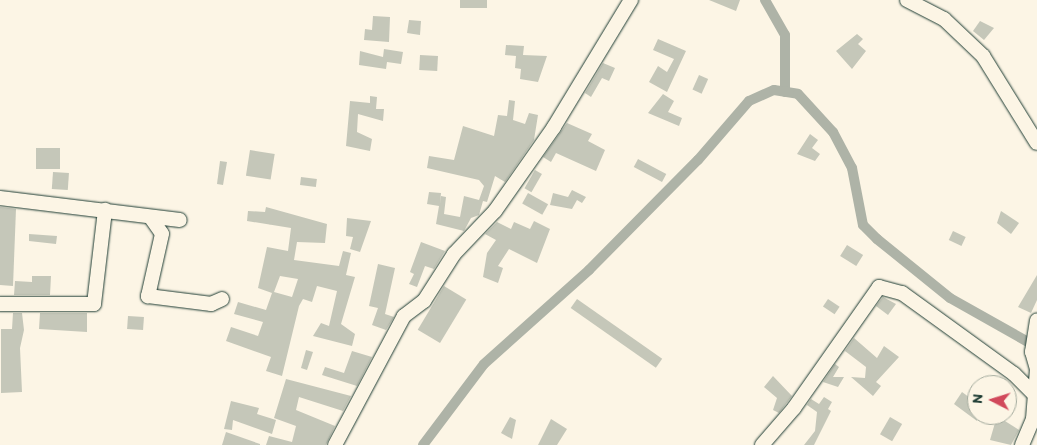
<!DOCTYPE html>
<html>
<head>
<meta charset="utf-8">
<style>
	body { margin:0 }
	#map { position:relative; width:1037px; height:445px; overflow:hidden; background:#fcf5e5; font-family:Itim,sans-serif }
	div>[style] { position:absolute }
	[style*='--x'] { left:calc(var(--x)*1px); top:calc(var(--y)*1px); width:calc(var(--w)*1px); rotate:calc(var(--a)*1deg) }
	.canal>* { height:10px; margin:-5px; padding:0 5px; transform-origin:5px; border-radius:5px; background:#aeb3a7 }
	.building>* { inset:0; background:#c5c7b9; transform-origin:0 0 }
	.roads { filter:drop-shadow(0 0 1px #1f3d34) drop-shadow(0 0 1px #1f3d34) }
	.minor>* { height:14px; margin:-7px; padding:0 7px; transform-origin:7px; border-radius:7px; background:#fcf5e5 }
	span { translate:-50% -50%; white-space:nowrap; text-align:center; line-height:1.15; -webkit-text-stroke:4px #fcf5e5; paint-order:stroke }
	.north { position:absolute; left:967px; top:375px; width:50px; height:50px; box-sizing:border-box; background:#fcf5e5; border:1px solid #a4ab9e; border-radius:50%; rotate:275deg; font-size:14px; font-weight:700; line-height:20px; text-align:center; color:#1f3d34 }
	.north::after { content:''; display:block; margin:auto; width:18px; height:22px; background:#d1495b; clip-path:polygon(50% 0,100% 100%,50% 72%,0 100%) }
</style>
</head>
<body>
<div id="map">
	<div class="canal">
		<div style="--x:765;--y:0;--w:40;--a:60.3"></div>
		<div style="--x:785;--y:35;--w:57;--a:90"></div>
		<div style="--x:423;--y:445;--w:101;--a:-53"></div>
		<div style="--x:484;--y:364;--w:141;--a:-41.8"></div>
		<div style="--x:589;--y:270;--w:155;--a:-45.3"></div>
		<div style="--x:698;--y:160;--w:78;--a:-49.2"></div>
		<div style="--x:749;--y:101;--w:27;--a:-24"></div>
		<div style="--x:774;--y:90;--w:24;--a:9"></div>
		<div style="--x:798;--y:94;--w:52;--a:47.4"></div>
		<div style="--x:833;--y:132;--w:41;--a:62.2"></div>
		<div style="--x:852;--y:168;--w:58;--a:79.1"></div>
		<div style="--x:863;--y:225;--w:20;--a:45"></div>
		<div style="--x:877;--y:239;--w:94;--a:38.9"></div>
		<div style="--x:950;--y:298;--w:100;--a:29.4"></div>
	</div>
	<div class="building">
		<div style="left:460px;top:0;width:27px;height:8px"></div>
		<div style="clip-path:polygon(709px 0,740px 0,736px 11px)"></div>
		<div style="clip-path:polygon(373px 16px,390px 17px,389px 42px,364px 40px,365px 29px,372px 30px)"></div>
		<div style="clip-path:polygon(409px 20px,421px 21px,420px 35px,407px 33px)"></div>
		<div style="clip-path:polygon(980px 21px,994px 28px,984px 40px,973px 31px)"></div>
		<div style="clip-path:polygon(857px 34px,863px 39px,858px 44px,866px 51px,852px 69px,836px 51px)"></div>
		<div style="clip-path:polygon(658px 39px,686px 51px,667px 92px,649px 82px,658px 66px,667px 72px,674px 59px,653px 50px)"></div>
		<div style="clip-path:polygon(506px 45px,524px 46px,523px 55px,547px 56px,538px 82px,520px 79px,521px 69px,515px 68px,516px 56px,505px 55px)"></div>
		<div style="clip-path:polygon(384px 49px,403px 52px,401px 64px,387px 62px,386px 69px,359px 65px,360px 51px,383px 57px)"></div>
		<div style="left:420px;top:55px;width:18px;height:15px;rotate:3deg"></div>
		<div style="clip-path:polygon(603px 63px,615px 68px,609px 81px,602px 78px,591px 97px,585px 93px)"></div>
		<div style="left:699px;top:75px;width:10px;height:16px;rotate:24deg"></div>
		<div style="clip-path:polygon(663px 94px,674px 101px,668px 112px,682px 118px,679px 126px,648px 113px)"></div>
		<div style="clip-path:polygon(370px 96px,377px 97px,376px 109px,384px 109px,383px 121px,358px 114px,357px 132px,372px 139px,370px 151px,346px 146px,350px 101px,370px 103px)"></div>
		<div style="clip-path:polygon(509px 100px,515px 101px,513px 120px,525px 124px,529px 113px,538px 115px,534px 140px,505px 182px,495px 176px,487px 202px,483px 201px,479px 215px,471px 218px,464px 231px,436px 224px,439px 206px,427px 204px,429px 192px,441px 193px,440px 204px,441px 196px,446px 197px,444px 214px,460px 217px,464px 196px,479px 200px,484px 186px,479px 180px,427px 168px,429px 156px,454px 160px,463px 126px,494px 136px,498px 115px,507px 116px)"></div>
		<div style="clip-path:polygon(567px 123px,592px 134px,588px 141px,605px 150px,596px 171px,556px 153px,551px 162px,543px 157px)"></div>
		<div style="clip-path:polygon(810px 134px,818px 140px,812px 148px,820px 154px,815px 161px,797px 154px)"></div>
		<div style="left:36px;top:148px;width:24px;height:21px"></div>
		<div style="left:250px;top:150px;width:25px;height:26px;rotate:9deg"></div>
		<div style="left:638px;top:159px;width:32px;height:9px;rotate:28deg"></div>
		<div style="clip-path:polygon(220px 161px,227px 162px,223px 185px,217px 184px)"></div>
		<div style="left:535px;top:170px;width:8px;height:21px;rotate:30deg"></div>
		<div style="left:53px;top:172px;width:16px;height:17px;rotate:4deg"></div>
		<div style="left:301px;top:177px;width:16px;height:8px;rotate:7deg"></div>
		<div style="clip-path:polygon(572px 190px,586px 197px,582px 203px,577px 200px,572px 209px,550px 205px,553px 193px,568px 197px)"></div>
		<div style="left:528px;top:193px;width:23px;height:12px;rotate:29deg"></div>
		<div style="clip-path:polygon(0 207px,16px 209px,13px 286px,0 285px)"></div>
		<div style="clip-path:polygon(evenodd,266px 207px,327px 224px,325px 243px,297px 242px,294px 260px,339px 266px,343px 251px,351px 253px,346px 275px,355px 277px,341px 324px,355px 334px,352px 346px,313px 336px,321px 323px,329px 326px,337px 291px,317px 286px,312px 302px,303px 299px,299px 306px,282px 376px,266px 371px,271px 357px,226px 341px,231px 327px,258px 336px,263px 322px,234px 314px,238px 302px,266px 310px,272px 293px,258px 288px,267px 247px,288px 251px,291px 228px,247px 221px,248px 211px,265px 212px,266px 207px,280px 276px,298px 279px,292px 297px,274px 292px,280px 276px)"></div>
		<div style="clip-path:polygon(1001px 211px,1019px 223px,1011px 234px,997px 223px)"></div>
		<div style="clip-path:polygon(347px 218px,371px 221px,360px 252px,350px 249px,353px 237px,346px 236px)"></div>
		<div style="clip-path:polygon(534px 221px,550px 229px,537px 263px,509px 249px,498px 266px,503px 268px,498px 283px,483px 277px,487px 253px,496px 240px,485px 234px,497px 222px,511px 229px,514px 222px,530px 229px)"></div>
		<div style="left:953px;top:231px;width:14px;height:10px;rotate:25deg"></div>
		<div style="clip-path:polygon(29px 234px,57px 236px,56px 244px,29px 241px)"></div>
		<div style="clip-path:polygon(421px 242px,445px 251px,434px 269px,425px 266px,417px 287px,409px 284px,414px 274px,410px 272px)"></div>
		<div style="left:847px;top:245px;width:19px;height:13px;rotate:32deg"></div>
		<div style="clip-path:polygon(378px 264px,395px 268px,385px 314px,394px 317px,386px 330px,372px 325px,378px 308px,369px 306px)"></div>
		<div style="clip-path:polygon(1037px 275px,1037px 300px,1031px 313px,1018px 307px)"></div>
		<div style="clip-path:polygon(32px 276px,51px 276px,50px 295px,14px 295px,15px 281px,32px 282px)"></div>
		<div style="left:444px;top:286px;width:26px;height:51px;rotate:31deg"></div>
		<div style="clip-path:polygon(883px 297px,896px 304px,888px 315px,876px 306px)"></div>
		<div style="left:577px;top:299px;width:104px;height:11px;rotate:35deg"></div>
		<div style="left:828px;top:299px;width:14px;height:9px;rotate:34deg"></div>
		<div style="clip-path:polygon(13px 313px,22px 313px,24px 330px,20px 348px,22px 392px,1px 393px,1px 329px,12px 329px)"></div>
		<div style="clip-path:polygon(40px 313px,87px 313px,87px 332px,39px 329px)"></div>
		<div style="left:128px;top:316px;width:16px;height:13px;rotate:4deg"></div>
		<div style="clip-path:polygon(854px 338px,877px 358px,884px 346px,899px 357px,876px 382px,881px 386px,873px 396px,851px 377px,865px 378px,866px 367px,845px 351px)"></div>
		<div style="clip-path:polygon(306px 350px,313px 352px,307px 370px,301px 368px)"></div>
		<div style="clip-path:polygon(352px 351px,372px 357px,357px 386px,322px 375px,325px 367px,344px 373px)"></div>
		<div style="clip-path:polygon(835px 364px,839px 367px,833px 377px,844px 377px,838px 387px,823px 382px)"></div>
		<div style="clip-path:polygon(773px 376px,792px 396px,779px 413px,773px 410px,777px 398px,764px 387px)"></div>
		<div style="clip-path:polygon(286px 379px,351px 396px,343px 411px,299px 397px,296px 410px,335px 426px,326px 445px,266px 445px,269px 436px,292px 442px,296px 426px,274px 418px)"></div>
		<div style="clip-path:polygon(962px 392px,977px 403px,977px 421px,954px 404px)"></div>
		<div style="clip-path:polygon(824px 397px,832px 402px,828px 409px,831px 411px,814px 445px,804px 445px,815px 431px,817px 412px,807px 405px,811px 399px,819px 404px)"></div>
		<div style="clip-path:polygon(231px 401px,259px 408px,257px 414px,276px 420px,272px 434px,233px 420px,232px 430px,224px 429px)"></div>
		<div style="clip-path:polygon(997px 416px,1019px 430px,1011px 445px,990px 440px)"></div>
		<div style="clip-path:polygon(510px 417px,516px 420px,512px 439px,501px 433px)"></div>
		<div style="left:890px;top:417px;width:14px;height:20px;rotate:30deg"></div>
		<div style="clip-path:polygon(551px 419px,567px 429px,557px 445px,538px 445px)"></div>
		<div style="clip-path:polygon(226px 432px,260px 444px,260px 445px,222px 445px)"></div>
	</div>
	<div class="roads">
		<div class="minor">
			<div style="--x:907;--y:0;--w:42;--a:27.2"></div>
			<div style="--x:944;--y:19;--w:54;--a:43.5"></div>
			<div style="--x:983;--y:56;--w:102;--a:58.2"></div>
			<div style="--x:0;--y:198;--w:181;--a:7"></div>
			<div style="--x:151;--y:218;--w:19;--a:55"></div>
			<div style="--x:162;--y:234;--w:64;--a:102.7"></div>
			<div style="--x:148;--y:296;--w:64;--a:7.2"></div>
			<div style="--x:211;--y:304;--w:12;--a:-24"></div>
			<div style="--x:0;--y:304;--w:94;--a:0"></div>
			<div style="--x:94;--y:304;--w:95;--a:-83.3"></div>
			<div style="--x:335;--y:445;--w:146;--a:-61.9"></div>
			<div style="--x:404;--y:316;--w:25;--a:-37"></div>
			<div style="--x:424;--y:301;--w:56;--a:-57.4"></div>
			<div style="--x:454;--y:254;--w:59;--a:-46.4"></div>
			<div style="--x:495;--y:211;--w:103;--a:-54.9"></div>
			<div style="--x:554;--y:127;--w:149;--a:-58.8"></div>
			<div style="--x:762;--y:445;--w:49;--a:-49.1"></div>
			<div style="--x:794;--y:408;--w:148;--a:-54.9"></div>
			<div style="--x:879;--y:287;--w:24;--a:15"></div>
			<div style="--x:902;--y:293;--w:138;--a:35.9"></div>
			<div style="--x:1014;--y:374;--w:30;--a:45"></div>
			<div style="--x:1022;--y:445;--w:28;--a:-67"></div>
			<div style="--x:1033;--y:419;--w:50;--a:-85.4"></div>
			<div style="--x:1037;--y:369;--w:18;--a:-106"></div>
			<div style="--x:1032;--y:352;--w:32;--a:-81"></div>
		</div>
	</div>
	<div class="north">N</div>
</div>
</body>
</html>
